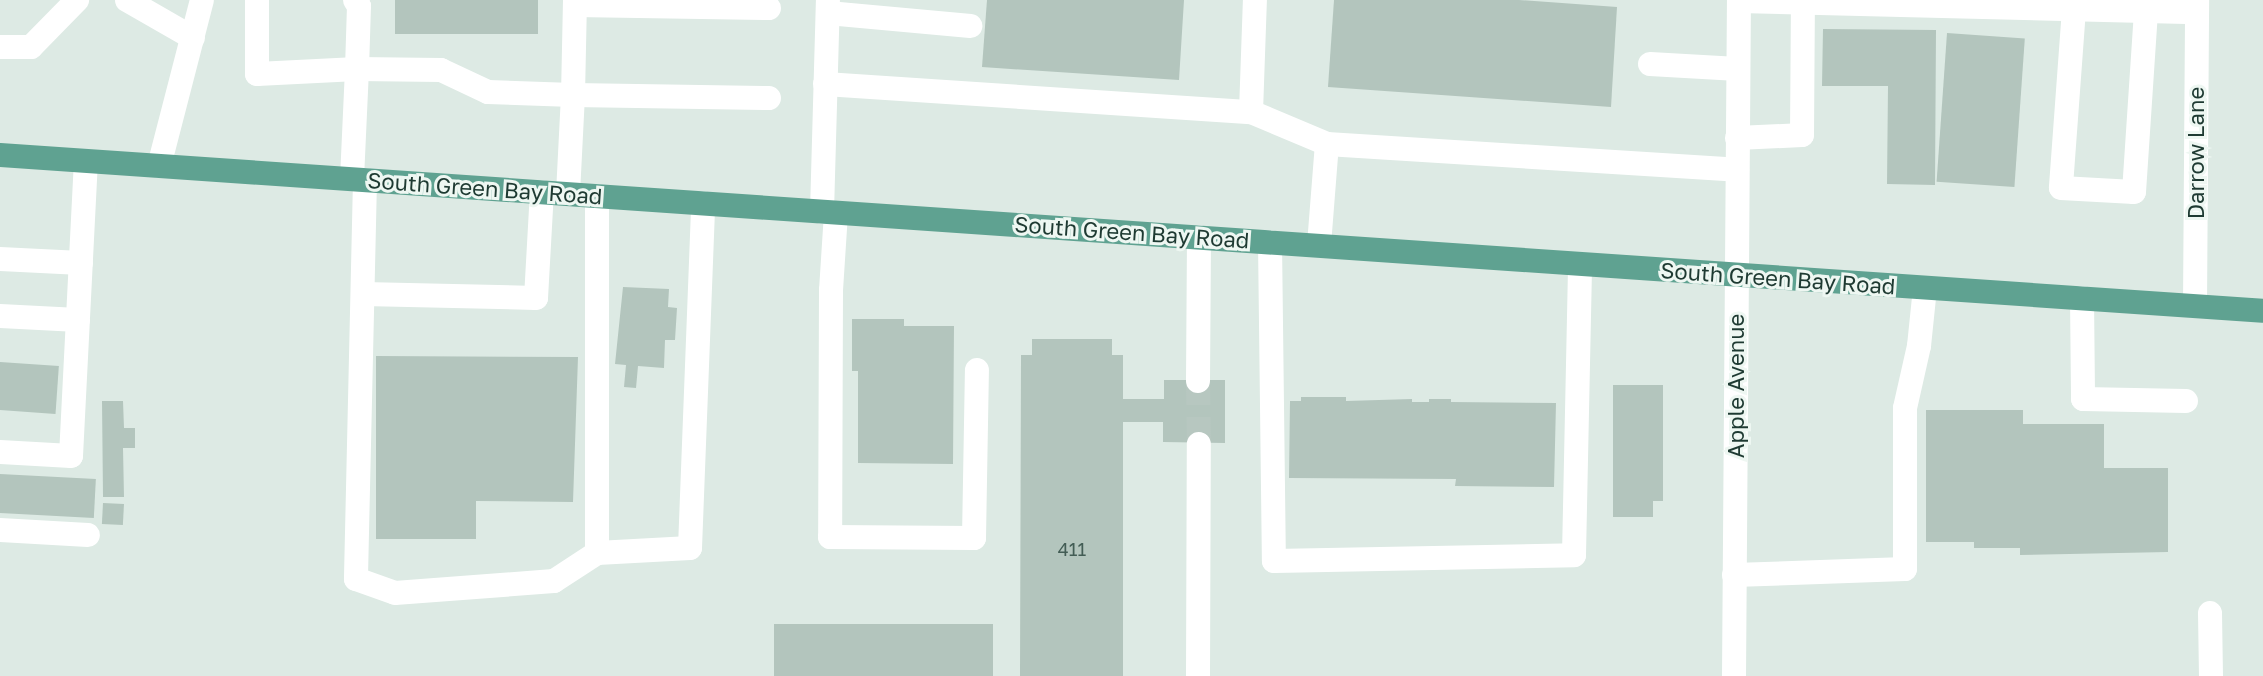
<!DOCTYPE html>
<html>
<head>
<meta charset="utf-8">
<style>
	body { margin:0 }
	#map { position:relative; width:2263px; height:676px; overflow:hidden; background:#ddeae4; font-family:"Golos Text",sans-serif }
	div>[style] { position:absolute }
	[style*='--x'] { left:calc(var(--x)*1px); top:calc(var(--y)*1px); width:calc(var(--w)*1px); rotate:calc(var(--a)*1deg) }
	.building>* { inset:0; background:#b3c5bd; transform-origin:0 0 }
	.minor-tunnel>* { height:24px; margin-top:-12px; transform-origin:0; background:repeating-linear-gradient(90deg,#b7c7c0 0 24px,transparent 0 36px) }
	.minor>* { height:24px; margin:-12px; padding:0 12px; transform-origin:12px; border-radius:12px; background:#fff }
	.major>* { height:24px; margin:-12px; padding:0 12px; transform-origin:12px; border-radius:12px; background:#5fa291 }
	span { translate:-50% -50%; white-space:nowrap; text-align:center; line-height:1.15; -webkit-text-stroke:6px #eef7f2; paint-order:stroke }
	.number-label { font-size:18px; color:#435d55 }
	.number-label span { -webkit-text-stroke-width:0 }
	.street-label { font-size:22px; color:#1e3a32 }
</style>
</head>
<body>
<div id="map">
	<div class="building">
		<div style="left:395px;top:0;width:143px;height:34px"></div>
		<div style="clip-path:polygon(987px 0,1184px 0,1179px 80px,982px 67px)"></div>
		<div style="clip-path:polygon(1334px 0,1519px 0,1617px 7px,1611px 107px,1328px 87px)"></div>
		<div style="clip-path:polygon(1823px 29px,1936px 30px,1935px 185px,1887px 184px,1888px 86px,1822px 86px)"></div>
		<div style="left:1947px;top:33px;width:78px;height:149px;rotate:4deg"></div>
		<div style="clip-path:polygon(623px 287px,669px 289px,668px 307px,677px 308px,675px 340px,665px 340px,664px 368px,638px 366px,636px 388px,624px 387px,626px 365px,615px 364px)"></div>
		<div style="clip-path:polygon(852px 319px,904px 319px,904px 326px,954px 326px,953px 464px,858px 463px,858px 371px,852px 371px)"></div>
		<div style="clip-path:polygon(1032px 339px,1112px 339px,1112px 355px,1123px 355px,1123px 399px,1164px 399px,1164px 380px,1225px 380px,1225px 443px,1163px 442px,1163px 422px,1123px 422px,1123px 676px,1020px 676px,1021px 355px,1032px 355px)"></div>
		<div style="clip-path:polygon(376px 356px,578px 357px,573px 502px,476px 501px,476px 539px,376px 539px)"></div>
		<div style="left:0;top:362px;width:59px;height:48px;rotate:4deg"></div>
		<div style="clip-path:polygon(1613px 385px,1663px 385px,1663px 501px,1653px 501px,1653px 517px,1613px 517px)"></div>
		<div style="clip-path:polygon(1301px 397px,1346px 397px,1346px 401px,1412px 399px,1412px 402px,1429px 402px,1429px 399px,1451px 399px,1451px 402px,1556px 403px,1554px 487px,1455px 486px,1456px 479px,1289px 478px,1290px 401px,1301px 401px)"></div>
		<div style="clip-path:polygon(102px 401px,123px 401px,124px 428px,135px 428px,135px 448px,123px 448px,124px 497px,103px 497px)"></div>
		<div style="clip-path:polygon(1926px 410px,2023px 410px,2023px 424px,2104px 424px,2104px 468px,2168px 468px,2168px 552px,2020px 555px,2020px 548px,1974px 548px,1974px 542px,1926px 542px)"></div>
		<div style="left:0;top:474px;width:96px;height:39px;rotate:3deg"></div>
		<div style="left:103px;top:503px;width:21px;height:21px;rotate:3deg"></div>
		<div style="left:774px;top:624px;width:219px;height:52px"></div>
	</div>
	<div class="minor-tunnel">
		<div style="--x:1198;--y:381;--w:63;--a:89.1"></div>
	</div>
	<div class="minor">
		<div style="--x:127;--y:0;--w:76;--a:29.9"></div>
		<div style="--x:257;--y:0;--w:74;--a:90"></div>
		<div style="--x:257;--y:74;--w:100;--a:-2.9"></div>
		<div style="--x:357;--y:69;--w:63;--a:-88.2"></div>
		<div style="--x:359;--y:6;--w:7;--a:-124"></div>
		<div style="--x:575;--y:0;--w:95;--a:91.2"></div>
		<div style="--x:573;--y:95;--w:196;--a:0.9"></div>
		<div style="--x:1739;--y:1;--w:458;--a:1.4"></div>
		<div style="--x:575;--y:5;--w:194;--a:0.9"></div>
		<div style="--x:2074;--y:9;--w:179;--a:94.2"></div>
		<div style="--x:2061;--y:188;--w:73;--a:3.1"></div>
		<div style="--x:2134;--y:192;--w:181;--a:-86.2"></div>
		<div style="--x:828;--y:13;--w:143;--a:5.2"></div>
		<div style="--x:0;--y:47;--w:31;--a:0"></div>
		<div style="--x:31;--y:47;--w:66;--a:-45.6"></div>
		<div style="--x:1650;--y:64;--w:88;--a:3.3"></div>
		<div style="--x:825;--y:84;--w:427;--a:3.8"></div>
		<div style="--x:1251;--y:112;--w:112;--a:-88"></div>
		<div style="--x:1251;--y:112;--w:82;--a:22.8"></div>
		<div style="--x:1327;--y:144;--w:411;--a:3.6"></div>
		<div style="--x:1737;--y:138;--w:65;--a:-2.6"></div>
		<div style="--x:1802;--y:135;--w:132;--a:-89.6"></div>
		<div style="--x:159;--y:166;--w:171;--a:-75.5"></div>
		<div style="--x:352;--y:179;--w:110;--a:-87.4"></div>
		<div style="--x:357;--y:69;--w:84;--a:0.7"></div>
		<div style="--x:441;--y:70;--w:52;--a:25.1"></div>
		<div style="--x:488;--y:92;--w:85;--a:2"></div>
		<div style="--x:573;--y:95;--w:99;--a:92.9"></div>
		<div style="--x:365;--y:180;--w:399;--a:91.3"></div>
		<div style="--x:356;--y:579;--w:41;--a:19.7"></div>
		<div style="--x:395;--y:593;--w:159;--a:-4.3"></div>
		<div style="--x:554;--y:581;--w:51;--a:-33.1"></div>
		<div style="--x:597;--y:196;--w:357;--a:90"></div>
		<div style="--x:597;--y:553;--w:93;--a:-3.1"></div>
		<div style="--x:690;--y:548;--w:345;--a:-87.8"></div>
		<div style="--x:822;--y:212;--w:212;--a:-88.4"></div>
		<div style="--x:836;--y:213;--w:77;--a:93.7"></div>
		<div style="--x:831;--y:290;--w:247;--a:90.2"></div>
		<div style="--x:830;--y:537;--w:144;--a:0.4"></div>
		<div style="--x:974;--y:538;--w:168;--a:-89"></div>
		<div style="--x:1270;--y:242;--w:319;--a:89.3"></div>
		<div style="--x:1274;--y:561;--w:300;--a:-1.1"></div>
		<div style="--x:1574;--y:555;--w:291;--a:-88.8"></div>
		<div style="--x:1319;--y:245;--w:101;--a:-85.5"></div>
		<div style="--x:0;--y:259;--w:81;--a:2.8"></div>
		<div style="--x:363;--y:294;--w:173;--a:1.3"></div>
		<div style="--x:536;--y:298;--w:106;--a:-86.8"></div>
		<div style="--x:2082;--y:298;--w:101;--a:89.4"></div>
		<div style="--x:2083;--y:399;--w:103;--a:1.1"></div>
		<div style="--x:2195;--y:306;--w:306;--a:-89.6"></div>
		<div style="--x:0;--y:316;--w:78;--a:2.9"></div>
		<div style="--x:1198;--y:381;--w:144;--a:-89.6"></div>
		<div style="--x:0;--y:452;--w:71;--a:3.2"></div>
		<div style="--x:71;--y:456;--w:295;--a:-87.1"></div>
		<div style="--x:0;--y:530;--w:88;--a:3.3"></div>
		<div style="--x:1734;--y:575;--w:171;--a:-2"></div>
		<div style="--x:1905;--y:569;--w:161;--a:-90"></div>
		<div style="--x:1905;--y:408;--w:64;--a:-77.3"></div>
		<div style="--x:1919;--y:346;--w:58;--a:-84.1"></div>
		<div style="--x:2210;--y:613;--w:63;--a:89.1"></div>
		<div style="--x:1198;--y:676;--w:232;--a:-89.8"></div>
		<div style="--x:1734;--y:676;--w:676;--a:-89.58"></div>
	</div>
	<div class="major">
		<div style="--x:0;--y:155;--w:2268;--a:3.94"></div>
	</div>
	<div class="number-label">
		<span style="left:1072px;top:549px">411</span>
	</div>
	<div class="street-label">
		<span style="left:2196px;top:153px;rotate:-90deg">Darrow Lane</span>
		<span style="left:485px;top:188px;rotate:4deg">South Green Bay Road</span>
		<span style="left:1132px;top:232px;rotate:4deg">South Green Bay Road</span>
		<span style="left:1778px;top:278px;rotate:4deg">South Green Bay Road</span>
		<span style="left:1736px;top:386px;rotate:-90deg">Apple Avenue</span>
	</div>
</div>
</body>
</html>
